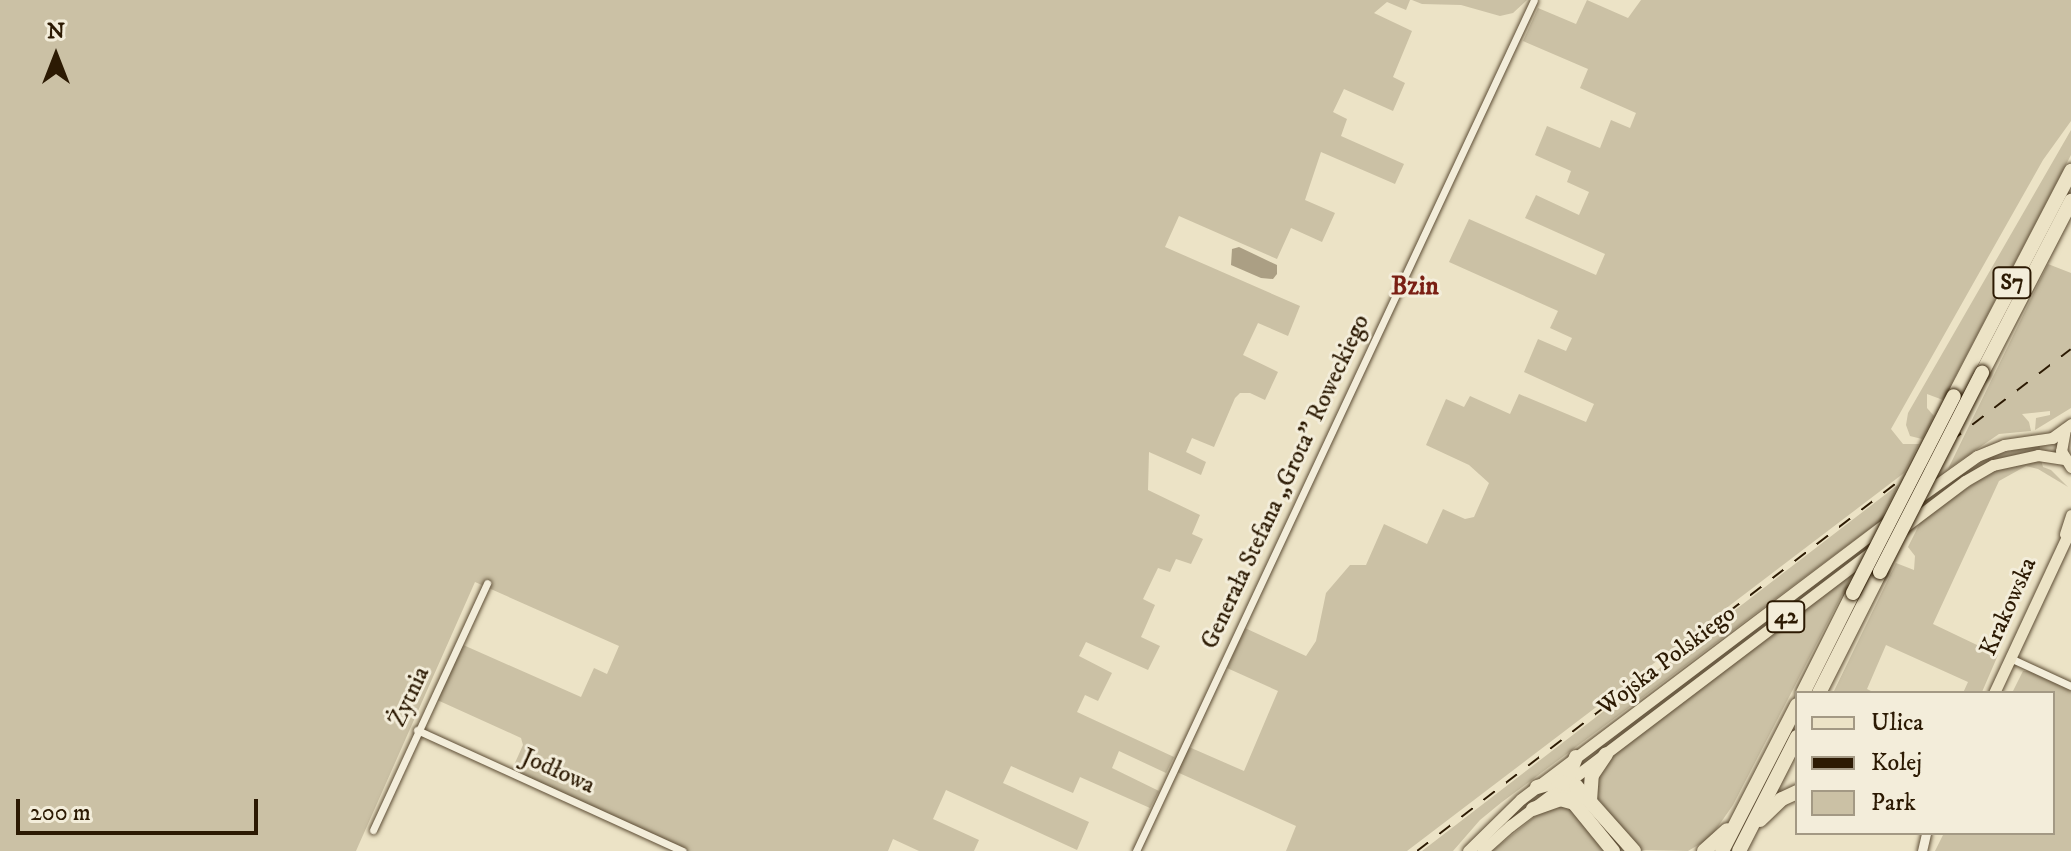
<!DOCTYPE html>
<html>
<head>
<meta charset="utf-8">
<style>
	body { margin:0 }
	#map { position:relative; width:2071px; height:851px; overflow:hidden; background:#ece3c6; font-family:"IM FELL DW Pica",serif }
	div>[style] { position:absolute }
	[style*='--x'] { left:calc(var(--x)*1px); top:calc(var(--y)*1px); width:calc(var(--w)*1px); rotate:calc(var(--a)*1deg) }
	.green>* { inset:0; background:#cbc1a5 }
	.water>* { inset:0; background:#ab9f84 }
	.roads { filter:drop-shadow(0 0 2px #5c4c34) drop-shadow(0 0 2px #5c4c34) }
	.minor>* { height:7px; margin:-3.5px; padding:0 3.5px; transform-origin:3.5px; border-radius:3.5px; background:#f3edda }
	.tertiary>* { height:9px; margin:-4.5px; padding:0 4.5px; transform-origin:4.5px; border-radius:4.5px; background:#f3edda }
	.primary>* { height:11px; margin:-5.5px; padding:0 5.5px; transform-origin:5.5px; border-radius:5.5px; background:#ece3c6 }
	.motorway>* { height:14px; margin:-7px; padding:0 7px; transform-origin:7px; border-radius:7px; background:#ece3c6 }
	.rail>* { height:2px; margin-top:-1px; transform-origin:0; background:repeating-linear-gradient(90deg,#2c1a03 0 14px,transparent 0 28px) }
	.bridges { filter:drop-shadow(0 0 2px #2c1a03) drop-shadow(0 0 2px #2c1a03) }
	.motorway-bridge>* { height:14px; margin:-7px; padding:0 7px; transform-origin:7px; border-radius:7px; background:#ece3c6 }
	span { translate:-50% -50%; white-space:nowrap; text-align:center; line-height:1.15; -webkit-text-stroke:6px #f3edda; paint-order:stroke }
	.shield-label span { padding:2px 6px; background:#f3edda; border:2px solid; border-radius:6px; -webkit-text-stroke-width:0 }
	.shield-label { font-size:22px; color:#2c1a03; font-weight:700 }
	.street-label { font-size:24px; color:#2c1a03 }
	.neighbourhood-label { font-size:26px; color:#7a1f14; font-weight:700 }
	.legend { position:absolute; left:1795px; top:691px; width:260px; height:144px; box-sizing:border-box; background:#f3edda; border:2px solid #a39984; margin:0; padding:10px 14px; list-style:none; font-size:24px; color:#2c1a03 }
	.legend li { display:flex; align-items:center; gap:16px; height:40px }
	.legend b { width:40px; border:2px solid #a39984 }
	.north { position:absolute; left:16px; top:16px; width:80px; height:80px; -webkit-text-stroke:6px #f3edda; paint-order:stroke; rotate:0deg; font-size:22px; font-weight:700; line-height:32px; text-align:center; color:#2c1a03 }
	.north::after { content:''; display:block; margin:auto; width:28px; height:36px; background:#2c1a03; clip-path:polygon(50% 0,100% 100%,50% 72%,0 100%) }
	.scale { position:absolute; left:16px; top:799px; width:242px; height:36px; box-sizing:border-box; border:4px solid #2c1a03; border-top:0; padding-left:10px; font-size:24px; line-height:28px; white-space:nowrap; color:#2c1a03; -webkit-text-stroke:6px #f3edda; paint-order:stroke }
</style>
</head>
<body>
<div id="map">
	<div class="green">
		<div style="clip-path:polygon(0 0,1410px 0,1406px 10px,1387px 2px,1374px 13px,1412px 31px,1393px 77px,1405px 83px,1393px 111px,1344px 89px,1333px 112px,1347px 119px,1341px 136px,1404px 164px,1395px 184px,1321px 152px,1305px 200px,1335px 213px,1322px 242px,1291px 228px,1277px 259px,1179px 216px,1165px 247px,1300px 306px,1288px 336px,1258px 323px,1243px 355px,1278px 372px,1265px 400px,1250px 393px,1240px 393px,1235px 398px,1214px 447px,1192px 438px,1186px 452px,1206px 462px,1201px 475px,1149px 452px,1148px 490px,1200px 515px,1192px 534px,1203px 539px,1191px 564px,1176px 559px,1170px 572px,1158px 568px,1143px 599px,1155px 605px,1141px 637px,1160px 646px,1148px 670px,1086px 642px,1079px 656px,1112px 673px,1098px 701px,1085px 695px,1077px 712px,1174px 757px,1166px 773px,1119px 751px,1112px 768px,1159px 791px,1150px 808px,1080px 777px,1073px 793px,1011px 766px,1003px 783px,1089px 822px,1077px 850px,946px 790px,933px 819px,979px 840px,974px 851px,919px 851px,893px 839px,888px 851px,678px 851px,510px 774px,523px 745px,521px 738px,435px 699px,461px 644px,581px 697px,594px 668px,607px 674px,619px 646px,475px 582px,356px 851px,0 851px)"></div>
		<div style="clip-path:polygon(1412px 0,1527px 0,1513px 13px,1500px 16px,1461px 5px,1422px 4px)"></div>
		<div style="clip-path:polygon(1587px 0,1628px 18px,1641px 0,2071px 0,2071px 121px,2043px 160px,1891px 429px,1903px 444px,1919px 444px,1904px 473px,1407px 851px,1286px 851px,1296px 826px,1177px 772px,1189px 747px,1244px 771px,1278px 691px,1227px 668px,1245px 628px,1306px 656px,1316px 641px,1326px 593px,1350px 565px,1366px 565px,1384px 524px,1427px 544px,1443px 509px,1465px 519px,1474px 517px,1489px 483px,1469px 465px,1426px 445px,1446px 399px,1464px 407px,1470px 396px,1510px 414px,1519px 394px,1586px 422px,1594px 404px,1524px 372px,1538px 339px,1566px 351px,1572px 338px,1550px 328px,1558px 311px,1449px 262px,1469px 219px,1596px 275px,1605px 254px,1525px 218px,1536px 195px,1579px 215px,1589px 192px,1567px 182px,1571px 171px,1535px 155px,1547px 126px,1600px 148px,1611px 120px,1630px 128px,1636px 113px,1580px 88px,1588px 69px,1523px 41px,1538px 8px,1576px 24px)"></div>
		<div style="clip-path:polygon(2071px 130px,2071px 155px,1943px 400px,1927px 394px,1927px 408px,1934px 416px,1922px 439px,1910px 436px,1906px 425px,1908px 413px)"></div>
		<div style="clip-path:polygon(2048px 264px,2071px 273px,2071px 408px,2035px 430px,2036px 418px,2050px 415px,2050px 411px,2022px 414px,2029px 422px,2031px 431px,1999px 434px,1948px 469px)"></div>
		<div style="clip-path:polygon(2040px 445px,2040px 449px,1992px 460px,1963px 476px,1574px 772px,1629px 725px,1943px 486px,1993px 455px)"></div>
		<div style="clip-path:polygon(2041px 460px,2043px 467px,2051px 470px,2068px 487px,2038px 469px,2026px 466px,1999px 481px,1933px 624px,1998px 655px,1982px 692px,1963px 693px,1968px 682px,1886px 645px,1867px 689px,1875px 693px,1833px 693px,1896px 563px,1914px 570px,1915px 556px,1908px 547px,1922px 519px,1992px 471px)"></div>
		<div style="clip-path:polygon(1899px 484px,1880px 521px,1502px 802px,1480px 820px,1453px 851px,1422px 851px)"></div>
		<div style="clip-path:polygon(1855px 570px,1733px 805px,1710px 838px,1688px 851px,1639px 850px,1596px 796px,1598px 775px,1603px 767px,1615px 753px)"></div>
		<div style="clip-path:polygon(2023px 671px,2039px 671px,2071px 684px,2071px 851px,1935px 851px,1944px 833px,2053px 833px,2053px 693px,2012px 693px)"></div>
		<div style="clip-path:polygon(1568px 805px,1607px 851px,1492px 851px,1548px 806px)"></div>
	</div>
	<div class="water">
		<div style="clip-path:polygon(1239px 247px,1277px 265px,1277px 274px,1273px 279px,1261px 278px,1231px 265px,1232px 249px)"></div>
	</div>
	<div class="roads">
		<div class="minor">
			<div style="--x:2010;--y:658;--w:67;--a:24.7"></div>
			<div style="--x:417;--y:730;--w:292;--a:24.5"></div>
			<div style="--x:373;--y:830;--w:272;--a:-65.2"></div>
			<div style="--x:1136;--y:851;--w:939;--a:-64.94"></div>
		</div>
		<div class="tertiary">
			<div style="--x:1922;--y:851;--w:18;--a:-77"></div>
		</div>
		<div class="primary">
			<div style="--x:2065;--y:429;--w:22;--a:100"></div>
			<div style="--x:2061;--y:451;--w:19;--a:58"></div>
			<div style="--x:1918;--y:498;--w:72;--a:-35.4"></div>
			<div style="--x:1977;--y:456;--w:29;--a:-22"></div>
			<div style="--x:2004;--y:445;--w:49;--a:-8.3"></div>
			<div style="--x:2052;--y:438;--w:24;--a:-36"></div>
			<div style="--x:1904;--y:527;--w:76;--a:-37"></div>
			<div style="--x:1965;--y:481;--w:32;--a:-30"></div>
			<div style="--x:1993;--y:465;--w:46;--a:-12.5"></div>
			<div style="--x:2038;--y:455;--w:25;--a:9"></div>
			<div style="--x:2065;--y:534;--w:20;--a:-72"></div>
			<div style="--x:1994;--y:693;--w:182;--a:-65"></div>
			<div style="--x:1468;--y:851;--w:74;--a:-44.5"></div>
			<div style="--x:1521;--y:799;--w:460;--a:-37.1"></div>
			<div style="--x:1482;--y:851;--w:38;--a:-42"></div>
			<div style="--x:1510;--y:826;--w:458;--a:-37.2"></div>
		</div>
		<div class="motorway">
			<div style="--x:1982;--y:373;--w:194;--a:-62.6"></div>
			<div style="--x:1954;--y:396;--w:254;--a:-62.5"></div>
			<div style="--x:1803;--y:693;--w:112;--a:-63.4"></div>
			<div style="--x:1819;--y:693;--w:136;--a:-63.2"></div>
			<div style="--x:1576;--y:757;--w:28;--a:111"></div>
			<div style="--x:1566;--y:783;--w:22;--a:68"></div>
			<div style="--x:1574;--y:803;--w:62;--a:50.9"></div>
			<div style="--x:1537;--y:787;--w:22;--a:-16"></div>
			<div style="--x:1558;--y:781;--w:19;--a:16"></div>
			<div style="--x:1576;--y:786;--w:87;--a:48.3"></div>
			<div style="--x:1590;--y:801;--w:26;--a:-86"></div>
			<div style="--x:1592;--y:775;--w:25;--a:-56"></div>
			<div style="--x:1533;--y:809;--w:29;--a:-20"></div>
			<div style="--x:1560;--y:799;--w:15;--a:16"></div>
			<div style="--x:1760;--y:820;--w:30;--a:-44"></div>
			<div style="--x:1782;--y:799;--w:17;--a:-25"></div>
			<div style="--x:1704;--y:851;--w:31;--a:-42"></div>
			<div style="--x:1722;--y:851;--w:164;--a:-62.8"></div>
			<div style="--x:1739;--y:851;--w:128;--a:-63"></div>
		</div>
	</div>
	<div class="rail">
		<div style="--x:1417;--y:851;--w:824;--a:-37.51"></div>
	</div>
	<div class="bridges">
		<div class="motorway-bridge">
			<div style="--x:1880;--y:572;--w:224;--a:-62.9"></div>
			<div style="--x:1853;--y:593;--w:221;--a:-62.9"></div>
		</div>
	</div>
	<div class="shield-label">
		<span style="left:2012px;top:283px">S7</span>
		<span style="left:1786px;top:617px">42</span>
	</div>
	<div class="street-label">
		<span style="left:1286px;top:482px;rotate:-65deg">Generała Stefana „Grota” Roweckiego</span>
		<span style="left:2009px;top:607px;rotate:-66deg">Krakowska</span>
		<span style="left:1667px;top:661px;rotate:-37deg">Wojska Polskiego</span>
		<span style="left:410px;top:697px;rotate:-65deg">Żytnia</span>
		<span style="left:558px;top:772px;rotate:24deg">Jodłowa</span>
	</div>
	<div class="neighbourhood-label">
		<span style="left:1415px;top:287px">Bzin</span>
	</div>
	<ul class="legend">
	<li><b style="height:10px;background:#ece3c6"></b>Ulica</li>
	<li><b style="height:10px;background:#2c1a03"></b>Kolej</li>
	<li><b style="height:22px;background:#cbc1a5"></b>Park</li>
	</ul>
	<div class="north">N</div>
	<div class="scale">200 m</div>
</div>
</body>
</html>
